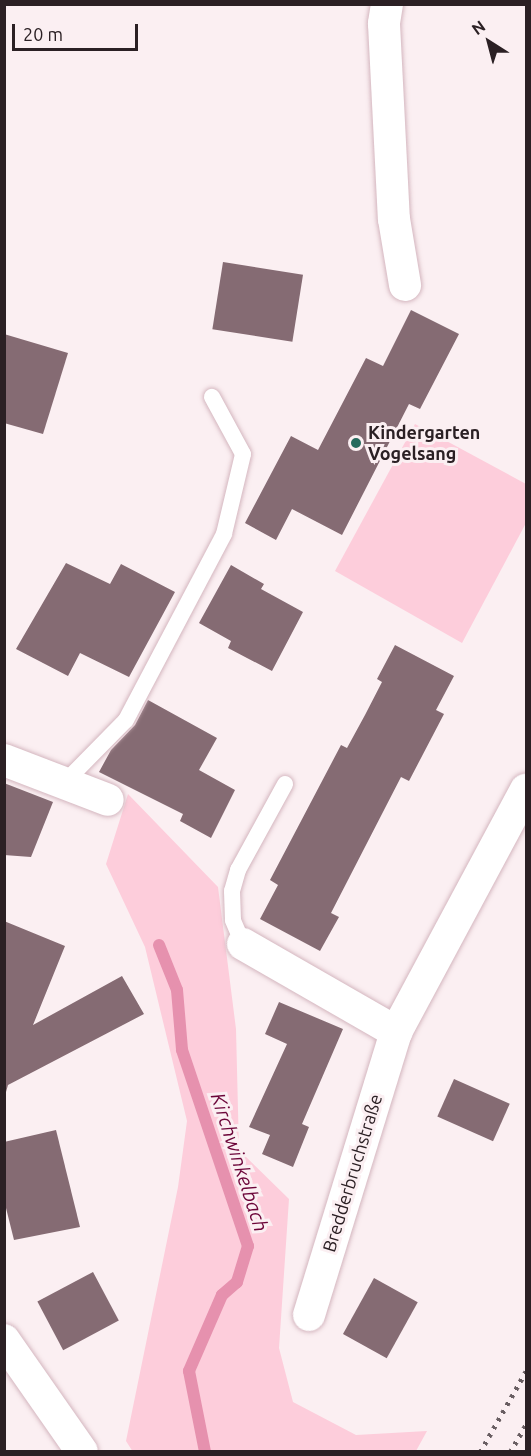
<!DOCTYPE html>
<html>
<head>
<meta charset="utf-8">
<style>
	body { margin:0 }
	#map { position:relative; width:531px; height:1456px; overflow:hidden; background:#fbeff2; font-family:Ubuntu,sans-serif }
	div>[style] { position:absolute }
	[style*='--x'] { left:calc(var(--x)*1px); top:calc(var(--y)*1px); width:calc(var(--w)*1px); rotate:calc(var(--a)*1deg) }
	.green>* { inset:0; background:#fdcddb }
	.stream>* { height:12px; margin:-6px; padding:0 6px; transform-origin:6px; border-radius:6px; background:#e691ae }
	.building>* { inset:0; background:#856b73; transform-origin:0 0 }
	.roads { filter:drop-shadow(0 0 2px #d4b6bf) drop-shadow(0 0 2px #d4b6bf) }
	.lane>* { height:16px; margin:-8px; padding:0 8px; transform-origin:8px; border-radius:8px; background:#fff }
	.street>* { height:32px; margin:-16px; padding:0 16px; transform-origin:16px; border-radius:16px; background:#fff }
	.rail>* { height:4.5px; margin-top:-2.25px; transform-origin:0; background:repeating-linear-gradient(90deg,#695e62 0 3px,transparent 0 9px) }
	.dots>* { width:16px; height:16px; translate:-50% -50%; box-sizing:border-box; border:3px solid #fbeff2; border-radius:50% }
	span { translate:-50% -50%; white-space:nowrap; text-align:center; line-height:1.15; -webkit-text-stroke:6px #fbeff2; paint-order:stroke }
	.poi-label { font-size:18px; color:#2b2024; font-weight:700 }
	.left { translate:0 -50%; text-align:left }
	.street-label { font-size:18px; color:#2b2024 }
	.water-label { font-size:20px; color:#6c0539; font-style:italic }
	.frame { position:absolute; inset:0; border:6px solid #2b2024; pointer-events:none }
	.north { position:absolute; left:459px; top:12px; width:60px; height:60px; -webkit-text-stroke:4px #fbeff2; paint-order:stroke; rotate:324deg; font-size:16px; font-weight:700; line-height:24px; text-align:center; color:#2b2024 }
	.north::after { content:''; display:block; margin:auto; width:21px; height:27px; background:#2b2024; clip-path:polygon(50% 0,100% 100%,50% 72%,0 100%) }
	.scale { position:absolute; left:12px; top:24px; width:126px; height:27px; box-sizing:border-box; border:3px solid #2b2024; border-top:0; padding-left:8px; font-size:18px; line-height:21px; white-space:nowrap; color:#2b2024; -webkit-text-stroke:4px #fbeff2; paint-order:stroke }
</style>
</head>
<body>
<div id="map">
	<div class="green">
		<div style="clip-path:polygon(415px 424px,526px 484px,526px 523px,462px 643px,335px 571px)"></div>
		<div style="clip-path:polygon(128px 794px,218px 887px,236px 1029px,239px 1150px,289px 1199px,279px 1348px,293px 1402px,356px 1435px,427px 1431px,416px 1451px,133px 1452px,126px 1441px,178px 1187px,187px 1121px,145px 947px,106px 864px)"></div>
	</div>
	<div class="stream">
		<div style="--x:159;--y:945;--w:48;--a:68.2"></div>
		<div style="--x:177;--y:990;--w:60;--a:85.2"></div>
		<div style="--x:182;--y:1050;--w:207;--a:71.4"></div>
		<div style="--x:248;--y:1246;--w:38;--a:107"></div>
		<div style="--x:237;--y:1282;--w:20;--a:139"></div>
		<div style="--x:222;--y:1295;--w:83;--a:113.5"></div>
		<div style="--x:189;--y:1371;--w:83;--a:78.8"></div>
	</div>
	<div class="building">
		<div style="left:223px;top:262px;width:81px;height:68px;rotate:9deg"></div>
		<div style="clip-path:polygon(411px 310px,459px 334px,420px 409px,409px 404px,342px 535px,292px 509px,276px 540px,245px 523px,291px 436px,318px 450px,366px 358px,383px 366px)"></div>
		<div style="clip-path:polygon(4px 334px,68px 353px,43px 434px,4px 423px)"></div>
		<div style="clip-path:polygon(66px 563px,110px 584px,121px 564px,175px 592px,129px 677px,80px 653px,68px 676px,16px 649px)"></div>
		<div style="clip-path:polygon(231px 565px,264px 584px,261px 589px,303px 612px,272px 671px,228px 648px,231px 641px,199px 623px)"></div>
		<div style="clip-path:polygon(395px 645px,454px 676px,436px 710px,444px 714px,409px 781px,401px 777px,331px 913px,339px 917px,320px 951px,260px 919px,278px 885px,270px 880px,341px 745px,347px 748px,365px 715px,382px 682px,377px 679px)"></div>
		<div style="clip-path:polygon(148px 700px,217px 738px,199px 770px,235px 790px,211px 838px,180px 821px,183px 814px,99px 772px,111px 750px,135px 725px)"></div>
		<div style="clip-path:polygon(4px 783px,53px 802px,31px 857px,4px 855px)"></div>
		<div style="clip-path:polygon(4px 921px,65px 946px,33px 1025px,122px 976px,144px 1014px,8px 1085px,6px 1092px)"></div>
		<div style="clip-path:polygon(279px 1002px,343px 1029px,302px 1124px,309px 1127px,293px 1167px,262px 1154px,270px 1135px,249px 1127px,287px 1044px,265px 1034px)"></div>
		<div style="left:454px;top:1079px;width:61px;height:41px;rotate:24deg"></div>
		<div style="clip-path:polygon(56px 1130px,80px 1227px,14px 1240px,4px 1200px,4px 1142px)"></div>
		<div style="left:93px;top:1272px;width:55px;height:63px;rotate:62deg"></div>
		<div style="left:374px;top:1278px;width:50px;height:64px;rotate:29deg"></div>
	</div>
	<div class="roads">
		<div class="lane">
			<div style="--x:64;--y:783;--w:88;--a:-45.5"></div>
			<div style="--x:126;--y:720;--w:210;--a:-62.2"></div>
			<div style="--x:224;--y:534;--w:82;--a:-76.6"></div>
			<div style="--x:243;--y:454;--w:65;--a:-118.5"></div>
			<div style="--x:243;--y:944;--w:26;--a:-113"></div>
			<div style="--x:233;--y:920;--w:29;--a:-92"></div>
			<div style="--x:232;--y:891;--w:22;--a:-74"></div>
			<div style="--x:238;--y:870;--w:98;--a:-61.3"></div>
		</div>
		<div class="street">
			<div style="--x:387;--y:4;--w:20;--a:99"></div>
			<div style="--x:384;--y:24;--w:195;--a:87.1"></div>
			<div style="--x:394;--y:219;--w:67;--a:80.5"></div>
			<div style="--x:4;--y:760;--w:111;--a:21"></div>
			<div style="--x:243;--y:944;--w:177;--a:29.9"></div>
			<div style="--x:309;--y:1315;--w:296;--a:-72.9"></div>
			<div style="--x:396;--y:1032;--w:275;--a:-61.8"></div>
			<div style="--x:4;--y:1340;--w:136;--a:55.1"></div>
		</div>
	</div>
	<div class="rail">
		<div style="--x:480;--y:1452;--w:93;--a:-60.4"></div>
		<div style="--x:510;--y:1452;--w:32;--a:-60"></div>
	</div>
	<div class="dots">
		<div style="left:356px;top:443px;background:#266a5d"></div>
	</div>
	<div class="poi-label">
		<span class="left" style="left:368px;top:443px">Kindergarten<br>Vogelsang</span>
	</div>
	<div class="street-label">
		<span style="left:352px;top:1173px;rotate:-73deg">Bredderbruchstraße</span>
	</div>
	<div class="water-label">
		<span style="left:240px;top:1162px;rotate:72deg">Kirchwinkelbach</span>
	</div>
	<div class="frame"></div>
	<div class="north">N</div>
	<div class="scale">20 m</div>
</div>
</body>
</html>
